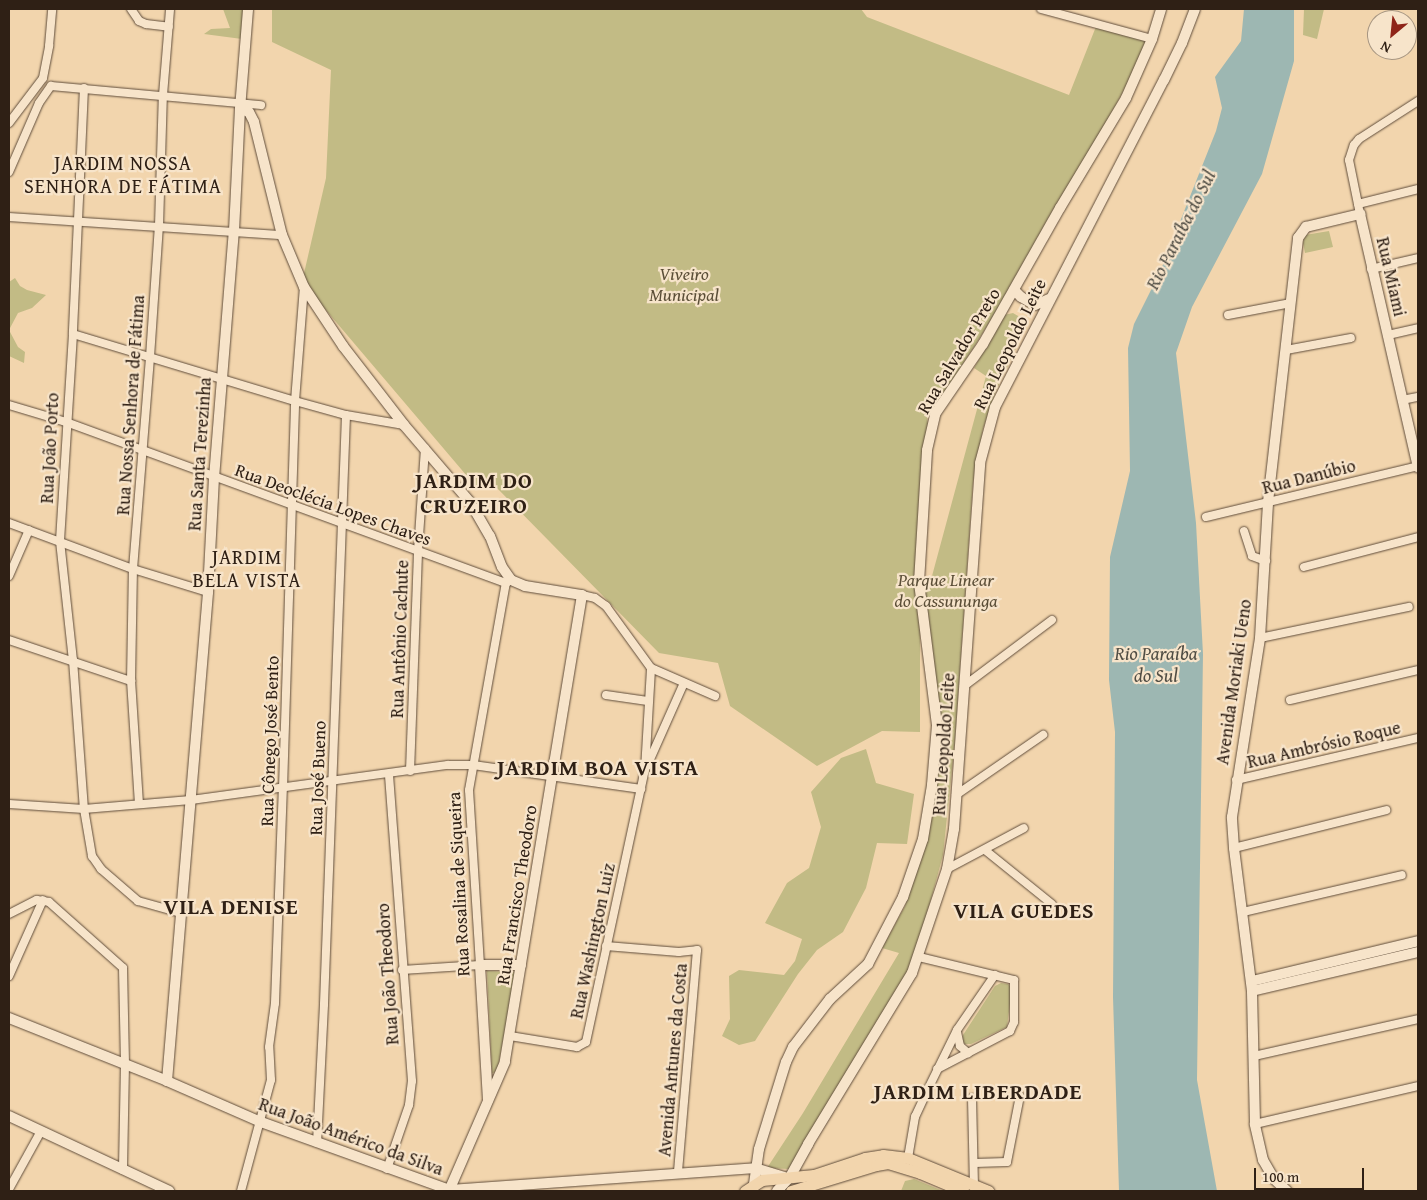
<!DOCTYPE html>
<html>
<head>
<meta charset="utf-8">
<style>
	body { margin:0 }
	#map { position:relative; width:1427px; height:1200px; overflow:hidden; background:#f2d5ad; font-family:"Gentium Book Plus",serif }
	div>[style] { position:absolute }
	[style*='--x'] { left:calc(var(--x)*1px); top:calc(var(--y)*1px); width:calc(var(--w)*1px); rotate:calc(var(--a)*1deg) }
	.green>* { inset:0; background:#c2bb85 }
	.water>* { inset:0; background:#9db7b2 }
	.roads { filter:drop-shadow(0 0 1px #604d3b) drop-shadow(0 0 1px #604d3b) }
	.street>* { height:8px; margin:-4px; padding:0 4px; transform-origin:4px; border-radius:4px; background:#f7e4ca }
	.secondary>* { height:10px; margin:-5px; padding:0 5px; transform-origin:5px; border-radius:5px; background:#f7e4ca }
	.primary>* { height:11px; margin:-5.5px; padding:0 5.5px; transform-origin:5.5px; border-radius:5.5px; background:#f2d5ad }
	span { translate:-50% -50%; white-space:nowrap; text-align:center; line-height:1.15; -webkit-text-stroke:4.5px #f7e4ca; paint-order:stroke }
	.park-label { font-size:18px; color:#5b4e37; font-style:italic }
	.street-label { font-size:18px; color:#2f2015 }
	.water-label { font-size:19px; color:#504d44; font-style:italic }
	.quarter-label { font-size:20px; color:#2f2015; letter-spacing:1px }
	.district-label { font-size:22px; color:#2f2015; font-weight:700; letter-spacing:1px }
	.frame { position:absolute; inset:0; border:10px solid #2f2015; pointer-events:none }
	.north { position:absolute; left:1367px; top:10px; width:50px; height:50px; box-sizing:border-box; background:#f7e4ca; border:1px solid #a79682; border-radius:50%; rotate:208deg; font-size:14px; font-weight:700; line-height:20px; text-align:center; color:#2f2015 }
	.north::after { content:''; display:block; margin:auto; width:18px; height:22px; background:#8f2418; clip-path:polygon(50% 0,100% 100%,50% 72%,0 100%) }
	.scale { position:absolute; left:1254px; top:1168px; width:110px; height:22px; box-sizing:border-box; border:2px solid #2f2015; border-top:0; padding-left:6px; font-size:15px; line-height:18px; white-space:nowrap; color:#2f2015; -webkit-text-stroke:4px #f7e4ca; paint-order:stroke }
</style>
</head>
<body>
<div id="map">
	<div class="green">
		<div style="clip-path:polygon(223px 9px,244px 9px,242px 39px,204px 34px,211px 29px,230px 28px)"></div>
		<div style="clip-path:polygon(272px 9px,861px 9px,867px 17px,1069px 95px,1097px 24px,1152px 39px,1052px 221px,974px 347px,927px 418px,930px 435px,920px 571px,920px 732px,882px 731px,817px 766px,730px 706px,718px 663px,659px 653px,496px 487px,478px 489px,302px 282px,326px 178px,331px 70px,272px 42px)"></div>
		<div style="clip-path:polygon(1304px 9px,1324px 9px,1317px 39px,1303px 35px)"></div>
		<div style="clip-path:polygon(1329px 231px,1333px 247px,1305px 253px,1303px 243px,1305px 235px)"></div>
		<div style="clip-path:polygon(15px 278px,20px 286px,27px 290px,46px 295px,32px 308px,18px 313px,9px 330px,18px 347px,25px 352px,24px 363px,9px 356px,9px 282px)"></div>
		<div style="clip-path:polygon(1013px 313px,1025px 320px,1026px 327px,995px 393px,983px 429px,973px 483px,955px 741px,943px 855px,920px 940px,911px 973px,789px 1169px,767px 1168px,803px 1113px,899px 953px,882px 948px,905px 906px,911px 882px,939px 712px,923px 577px,932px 576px,986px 376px,974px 368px,1004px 315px)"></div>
		<div style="clip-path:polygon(866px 749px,876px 783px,914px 794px,907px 844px,877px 843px,866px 888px,843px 932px,817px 950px,798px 974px,755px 1041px,739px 1045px,722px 1036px,730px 1019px,729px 976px,739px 970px,784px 975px,795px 961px,802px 939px,765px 923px,787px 883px,809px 868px,821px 827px,811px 792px,841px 758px)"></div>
		<div style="clip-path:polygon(487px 971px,516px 972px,497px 1072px,492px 1073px)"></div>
		<div style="clip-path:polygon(1001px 983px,1008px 984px,1012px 988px,1007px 1027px,971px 1044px,965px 1044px,962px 1040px,963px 1035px,995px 986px)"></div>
		<div style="clip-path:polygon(914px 1179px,943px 1191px,901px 1191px,905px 1181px)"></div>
	</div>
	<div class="water">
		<div style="clip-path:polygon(1244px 9px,1294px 9px,1294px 61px,1262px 174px,1192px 307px,1176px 353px,1196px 523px,1203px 654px,1197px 1080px,1217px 1191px,1119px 1191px,1113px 997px,1115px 732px,1109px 680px,1110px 557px,1130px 471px,1128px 348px,1134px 324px,1160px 272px,1216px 131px,1222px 108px,1215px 77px,1241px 41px)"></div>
	</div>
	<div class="roads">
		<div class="street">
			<div style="--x:131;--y:9;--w:14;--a:56"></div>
			<div style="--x:139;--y:21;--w:8;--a:23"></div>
			<div style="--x:146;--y:24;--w:23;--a:7"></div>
			<div style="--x:1041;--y:9;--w:115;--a:15.1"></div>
			<div style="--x:51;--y:86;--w:211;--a:5.2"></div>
			<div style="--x:84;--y:88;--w:246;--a:92.6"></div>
			<div style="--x:73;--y:334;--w:207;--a:93.6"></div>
			<div style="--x:60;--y:541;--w:120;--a:83.8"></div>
			<div style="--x:73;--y:660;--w:149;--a:85.8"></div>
			<div style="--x:84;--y:809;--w:48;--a:80.3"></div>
			<div style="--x:92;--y:856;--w:16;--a:55"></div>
			<div style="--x:101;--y:869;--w:49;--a:40.9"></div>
			<div style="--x:138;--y:901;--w:45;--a:15.6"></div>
			<div style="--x:9;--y:123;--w:56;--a:-52.9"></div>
			<div style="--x:43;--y:78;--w:33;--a:-79"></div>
			<div style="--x:49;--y:46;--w:37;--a:-85"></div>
			<div style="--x:9;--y:172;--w:75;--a:-66.5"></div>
			<div style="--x:39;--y:103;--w:21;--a:-55"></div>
			<div style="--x:1358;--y:204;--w:62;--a:-14"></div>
			<div style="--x:1360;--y:214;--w:55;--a:-101.5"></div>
			<div style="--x:1349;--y:160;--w:16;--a:-72"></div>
			<div style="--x:1354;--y:145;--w:8;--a:-50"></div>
			<div style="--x:1359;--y:139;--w:70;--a:-32.8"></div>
			<div style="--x:9;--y:217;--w:274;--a:3.8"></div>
			<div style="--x:1371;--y:269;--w:48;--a:-13.2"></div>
			<div style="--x:1228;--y:315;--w:64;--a:-10.8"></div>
			<div style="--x:73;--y:334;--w:232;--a:16.8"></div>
			<div style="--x:295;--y:401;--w:53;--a:15.4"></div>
			<div style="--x:346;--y:415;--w:59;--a:9.8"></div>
			<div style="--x:1388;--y:335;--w:31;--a:-13"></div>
			<div style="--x:1286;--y:350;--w:66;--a:-10.5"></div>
			<div style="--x:1402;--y:400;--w:16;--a:-11"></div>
			<div style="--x:9;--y:405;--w:59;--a:16.6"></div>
			<div style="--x:66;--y:422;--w:469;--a:20.1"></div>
			<div style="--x:1206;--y:517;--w:218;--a:-13.5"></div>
			<div style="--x:9;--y:523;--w:132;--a:20.4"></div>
			<div style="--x:133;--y:569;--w:78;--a:17"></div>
			<div style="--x:1244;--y:531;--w:26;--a:72"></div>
			<div style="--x:1252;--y:556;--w:15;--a:20"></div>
			<div style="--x:1304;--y:567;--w:118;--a:-14.7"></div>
			<div style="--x:9;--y:576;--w:50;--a:-66.5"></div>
			<div style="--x:582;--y:595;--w:13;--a:13"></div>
			<div style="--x:595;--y:598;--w:14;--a:36"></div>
			<div style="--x:606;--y:606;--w:77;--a:54"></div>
			<div style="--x:651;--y:668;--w:70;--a:23.6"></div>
			<div style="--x:1260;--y:638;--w:152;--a:-11.8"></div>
			<div style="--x:9;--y:640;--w:129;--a:18.6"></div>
			<div style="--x:964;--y:686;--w:110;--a:-36.9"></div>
			<div style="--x:606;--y:695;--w:42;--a:8.1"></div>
			<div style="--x:1290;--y:700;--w:131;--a:-13.2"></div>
			<div style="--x:647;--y:766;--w:91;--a:-66"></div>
			<div style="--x:410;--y:771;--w:220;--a:-87.9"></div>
			<div style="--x:418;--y:551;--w:103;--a:-86.1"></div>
			<div style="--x:1236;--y:780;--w:187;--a:-13"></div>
			<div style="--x:956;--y:795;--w:106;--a:-34.6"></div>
			<div style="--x:9;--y:804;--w:75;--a:3.8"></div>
			<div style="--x:84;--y:809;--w:107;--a:-4.8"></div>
			<div style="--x:191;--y:800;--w:259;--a:-7.8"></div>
			<div style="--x:448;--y:765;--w:25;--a:0"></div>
			<div style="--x:473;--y:765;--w:170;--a:8.1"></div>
			<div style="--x:139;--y:804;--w:123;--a:-93.7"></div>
			<div style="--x:131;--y:681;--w:112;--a:-89"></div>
			<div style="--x:133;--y:569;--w:213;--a:-85.4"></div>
			<div style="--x:150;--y:357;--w:131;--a:-86.1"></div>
			<div style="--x:159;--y:226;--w:131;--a:-88.3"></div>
			<div style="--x:163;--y:95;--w:86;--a:-85.3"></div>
			<div style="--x:1234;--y:848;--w:157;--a:-14"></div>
			<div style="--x:985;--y:850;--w:86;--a:38.9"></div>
			<div style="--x:947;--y:869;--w:87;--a:-28"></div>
			<div style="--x:1243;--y:912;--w:163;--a:-13.1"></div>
			<div style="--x:9;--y:914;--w:31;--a:-27"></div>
			<div style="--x:37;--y:900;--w:12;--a:9"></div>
			<div style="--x:49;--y:902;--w:99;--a:41.7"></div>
			<div style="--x:123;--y:968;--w:96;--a:88.8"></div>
			<div style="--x:125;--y:1064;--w:106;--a:91.1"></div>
			<div style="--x:606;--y:946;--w:73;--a:4.7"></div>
			<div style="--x:679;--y:952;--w:18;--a:-6"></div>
			<div style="--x:697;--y:950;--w:224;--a:94.9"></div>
			<div style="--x:919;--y:957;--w:98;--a:13.6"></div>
			<div style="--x:1014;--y:980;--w:42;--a:90"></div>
			<div style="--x:1014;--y:1022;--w:10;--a:114"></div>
			<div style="--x:1010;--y:1031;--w:82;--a:152.5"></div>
			<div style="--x:402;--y:970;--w:78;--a:-3.7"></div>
			<div style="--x:480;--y:965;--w:175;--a:-93.6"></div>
			<div style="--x:469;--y:790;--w:210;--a:-79.9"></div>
			<div style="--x:506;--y:583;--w:4;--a:-34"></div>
			<div style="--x:9;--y:976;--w:83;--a:-65.9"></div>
			<div style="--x:957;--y:1032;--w:14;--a:78"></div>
			<div style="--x:960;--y:1046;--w:11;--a:41"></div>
			<div style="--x:510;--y:1036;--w:68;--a:9.3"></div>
			<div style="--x:577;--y:1047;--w:10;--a:-29"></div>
			<div style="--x:586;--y:1042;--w:278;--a:-77.8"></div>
			<div style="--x:645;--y:770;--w:102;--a:-86.6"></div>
			<div style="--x:1254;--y:1056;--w:168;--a:-12.7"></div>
			<div style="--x:972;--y:1098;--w:88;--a:88.7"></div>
			<div style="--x:1255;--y:1124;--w:167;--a:-13.1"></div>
			<div style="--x:317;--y:1143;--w:139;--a:-87.1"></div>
			<div style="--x:324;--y:1004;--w:589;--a:-87.86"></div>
			<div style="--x:908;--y:1158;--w:42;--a:-80.3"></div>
			<div style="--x:915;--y:1117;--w:31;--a:-65"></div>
			<div style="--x:928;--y:1089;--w:66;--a:-63.8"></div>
			<div style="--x:957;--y:1030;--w:67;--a:-55.4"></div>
			<div style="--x:975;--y:1163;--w:32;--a:-2"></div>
			<div style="--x:1007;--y:1162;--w:67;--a:-78.9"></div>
			<div style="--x:387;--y:1169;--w:68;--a:-71"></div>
			<div style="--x:409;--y:1105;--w:24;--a:-83"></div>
			<div style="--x:412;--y:1081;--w:308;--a:-94.3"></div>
			<div style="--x:9;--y:1189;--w:66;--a:-61.1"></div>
			<div style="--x:241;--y:1191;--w:115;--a:-74.9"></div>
			<div style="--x:271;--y:1080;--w:33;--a:-93"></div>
			<div style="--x:269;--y:1047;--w:44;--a:-82.2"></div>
			<div style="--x:275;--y:1003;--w:215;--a:-87.9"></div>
			<div style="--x:283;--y:788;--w:387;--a:-88.2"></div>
			<div style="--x:295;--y:401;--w:114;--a:-85.5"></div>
		</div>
		<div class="secondary">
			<div style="--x:240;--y:109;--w:9;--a:18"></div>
			<div style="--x:249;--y:112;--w:11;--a:63"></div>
			<div style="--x:254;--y:122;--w:116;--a:76.1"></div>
			<div style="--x:282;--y:235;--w:56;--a:67.1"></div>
			<div style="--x:304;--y:287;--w:71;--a:56.5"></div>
			<div style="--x:343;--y:346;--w:100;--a:52.3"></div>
			<div style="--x:404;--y:425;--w:101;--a:49.4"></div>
			<div style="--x:470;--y:502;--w:39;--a:60"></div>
			<div style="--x:490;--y:536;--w:33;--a:69"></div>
			<div style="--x:502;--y:567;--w:16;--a:55"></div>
			<div style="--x:511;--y:580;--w:15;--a:23"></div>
			<div style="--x:525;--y:586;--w:58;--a:9"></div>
			<div style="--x:582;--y:595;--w:473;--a:99.4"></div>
			<div style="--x:505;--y:1062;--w:141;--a:113.5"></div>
			<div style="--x:1014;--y:290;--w:10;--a:45"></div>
			<div style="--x:1021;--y:297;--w:16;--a:30"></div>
			<div style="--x:1035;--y:305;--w:15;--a:-23"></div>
			<div style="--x:1252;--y:981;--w:171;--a:-13.5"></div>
			<div style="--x:1252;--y:991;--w:171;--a:-13.2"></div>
			<div style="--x:9;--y:1018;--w:170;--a:21.7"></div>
			<div style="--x:167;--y:1081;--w:103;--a:23.6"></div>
			<div style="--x:261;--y:1122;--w:201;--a:19.8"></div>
			<div style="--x:450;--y:1190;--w:306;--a:-4.1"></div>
			<div style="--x:755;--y:1168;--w:30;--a:17"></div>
			<div style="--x:167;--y:1081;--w:491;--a:-85.2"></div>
			<div style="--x:208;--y:592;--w:114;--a:-87"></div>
			<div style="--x:214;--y:478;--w:248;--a:-85.4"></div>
			<div style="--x:234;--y:231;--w:122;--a:-87.2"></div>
			<div style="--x:240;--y:109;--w:100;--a:-85.4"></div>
			<div style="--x:488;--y:1100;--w:135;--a:-93.4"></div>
			<div style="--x:480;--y:965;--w:41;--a:0"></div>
			<div style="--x:9;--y:1116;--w:177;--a:25.1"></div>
			<div style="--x:753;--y:1191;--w:42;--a:-81.9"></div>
			<div style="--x:759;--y:1149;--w:91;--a:-72.8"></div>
			<div style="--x:786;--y:1062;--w:17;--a:-65"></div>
			<div style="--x:793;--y:1047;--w:61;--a:-52.4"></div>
			<div style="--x:830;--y:999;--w:52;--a:-42.6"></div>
			<div style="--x:868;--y:964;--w:76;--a:-62.4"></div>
			<div style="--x:903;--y:897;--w:61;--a:-71"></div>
			<div style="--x:923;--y:839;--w:55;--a:-80.5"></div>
			<div style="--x:932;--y:785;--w:60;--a:-85.2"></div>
			<div style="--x:937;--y:725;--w:144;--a:-97.2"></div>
			<div style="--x:919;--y:582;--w:132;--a:-86.5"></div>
			<div style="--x:927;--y:450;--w:37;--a:-77"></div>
			<div style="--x:935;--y:414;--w:85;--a:-55.6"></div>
			<div style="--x:983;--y:344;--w:156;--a:-60.5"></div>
			<div style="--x:1060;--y:208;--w:128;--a:-59"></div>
			<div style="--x:1126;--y:98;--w:64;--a:-66.2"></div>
			<div style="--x:1152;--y:39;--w:31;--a:-73"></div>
			<div style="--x:777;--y:1191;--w:19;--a:-47"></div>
			<div style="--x:790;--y:1177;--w:38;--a:-61"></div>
			<div style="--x:808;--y:1144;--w:200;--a:-58.7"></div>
			<div style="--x:912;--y:973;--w:110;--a:-71.4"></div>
			<div style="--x:947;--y:869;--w:41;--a:-80.1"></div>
			<div style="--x:954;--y:829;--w:367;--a:-85.9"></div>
			<div style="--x:980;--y:463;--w:58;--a:-75"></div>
			<div style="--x:995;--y:407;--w:368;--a:-62.7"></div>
			<div style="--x:1164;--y:80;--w:41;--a:-64.1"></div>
			<div style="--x:1182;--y:43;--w:36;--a:-69"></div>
			<div style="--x:1287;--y:1191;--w:18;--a:-137"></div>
			<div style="--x:1274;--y:1179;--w:22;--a:-120"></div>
			<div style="--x:1263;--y:1160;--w:37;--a:-103"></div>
			<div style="--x:1255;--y:1124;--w:133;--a:-91.3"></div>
			<div style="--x:1252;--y:991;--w:144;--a:-97.2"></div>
			<div style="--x:1234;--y:848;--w:31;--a:-94"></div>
			<div style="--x:1232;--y:817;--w:181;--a:-81.1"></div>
			<div style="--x:1260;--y:638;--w:136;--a:-86.6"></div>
			<div style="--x:1268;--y:502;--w:266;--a:-83.5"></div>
			<div style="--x:1298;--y:238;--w:14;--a:-54"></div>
			<div style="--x:1306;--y:227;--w:56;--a:-13.5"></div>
			<div style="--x:1360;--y:214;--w:260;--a:77.1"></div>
		</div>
		<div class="primary">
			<div style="--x:745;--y:1191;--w:20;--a:-33"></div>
			<div style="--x:762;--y:1180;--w:52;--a:-5.5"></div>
			<div style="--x:814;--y:1175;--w:54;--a:-18.4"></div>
			<div style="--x:865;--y:1158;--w:18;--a:-9"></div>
			<div style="--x:883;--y:1155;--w:25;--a:7"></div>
			<div style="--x:908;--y:1158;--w:87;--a:22.4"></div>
			<div style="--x:791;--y:1191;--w:89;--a:-17"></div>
			<div style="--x:876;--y:1165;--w:12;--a:-9"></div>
			<div style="--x:888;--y:1163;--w:34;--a:17"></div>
			<div style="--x:920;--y:1173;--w:47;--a:22.7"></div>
		</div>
	</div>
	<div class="park-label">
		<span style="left:684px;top:285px">Viveiro<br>Municipal</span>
		<span style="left:946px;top:591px">Parque Linear<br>do Cassununga</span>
	</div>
	<div class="street-label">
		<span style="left:1391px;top:277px;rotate:77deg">Rua Miami</span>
		<span style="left:1010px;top:344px;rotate:-64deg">Rua Leopoldo Leite</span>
		<span style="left:959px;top:351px;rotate:-59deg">Rua Salvador Preto</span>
		<span style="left:131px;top:405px;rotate:-86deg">Rua Nossa Senhora de Fátima</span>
		<span style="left:50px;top:448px;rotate:-87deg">Rua João Porto</span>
		<span style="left:200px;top:454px;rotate:-86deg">Rua Santa Terezinha</span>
		<span style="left:1309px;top:477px;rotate:-14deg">Rua Danúbio</span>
		<span style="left:333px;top:505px;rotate:20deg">Rua Deoclécia Lopes Chaves</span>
		<span style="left:400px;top:639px;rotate:-88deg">Rua Antônio Cachute</span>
		<span style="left:1234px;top:682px;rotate:-82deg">Avenida Moriaki Ueno</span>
		<span style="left:270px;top:741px;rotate:-88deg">Rua Cônego José Bento</span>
		<span style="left:944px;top:744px;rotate:-86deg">Rua Leopoldo Leite</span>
		<span style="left:1324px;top:745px;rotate:-13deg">Rua Ambrósio Roque</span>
		<span style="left:318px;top:778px;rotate:-88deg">Rua José Bueno</span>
		<span style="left:459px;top:884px;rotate:-93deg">Rua Rosalina de Siqueira</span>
		<span style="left:517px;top:895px;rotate:-81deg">Rua Francisco Theodoro</span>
		<span style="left:593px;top:941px;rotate:-78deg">Rua Washington Luiz</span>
		<span style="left:388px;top:974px;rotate:-94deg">Rua João Theodoro</span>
		<span style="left:673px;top:1060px;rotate:-85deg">Avenida Antunes da Costa</span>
		<span style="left:351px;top:1137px;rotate:20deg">Rua João Américo da Silva</span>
	</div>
	<div class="water-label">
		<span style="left:1181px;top:230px;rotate:-63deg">Rio Paraíba do Sul</span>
		<span style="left:1156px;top:665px">Rio Paraíba<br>do Sul</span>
	</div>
	<div class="quarter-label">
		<span style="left:123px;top:174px">JARDIM NOSSA<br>SENHORA DE FÁTIMA</span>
		<span style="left:247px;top:568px">JARDIM<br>BELA VISTA</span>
	</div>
	<div class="district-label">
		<span style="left:474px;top:493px">JARDIM DO<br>CRUZEIRO</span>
		<span style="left:598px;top:768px">JARDIM BOA VISTA</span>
		<span style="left:231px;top:907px">VILA DENISE</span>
		<span style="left:1024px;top:911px">VILA GUEDES</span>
		<span style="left:978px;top:1092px">JARDIM LIBERDADE</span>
	</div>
	<div class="frame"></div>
	<div class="north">N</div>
	<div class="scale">100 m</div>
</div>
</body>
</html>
